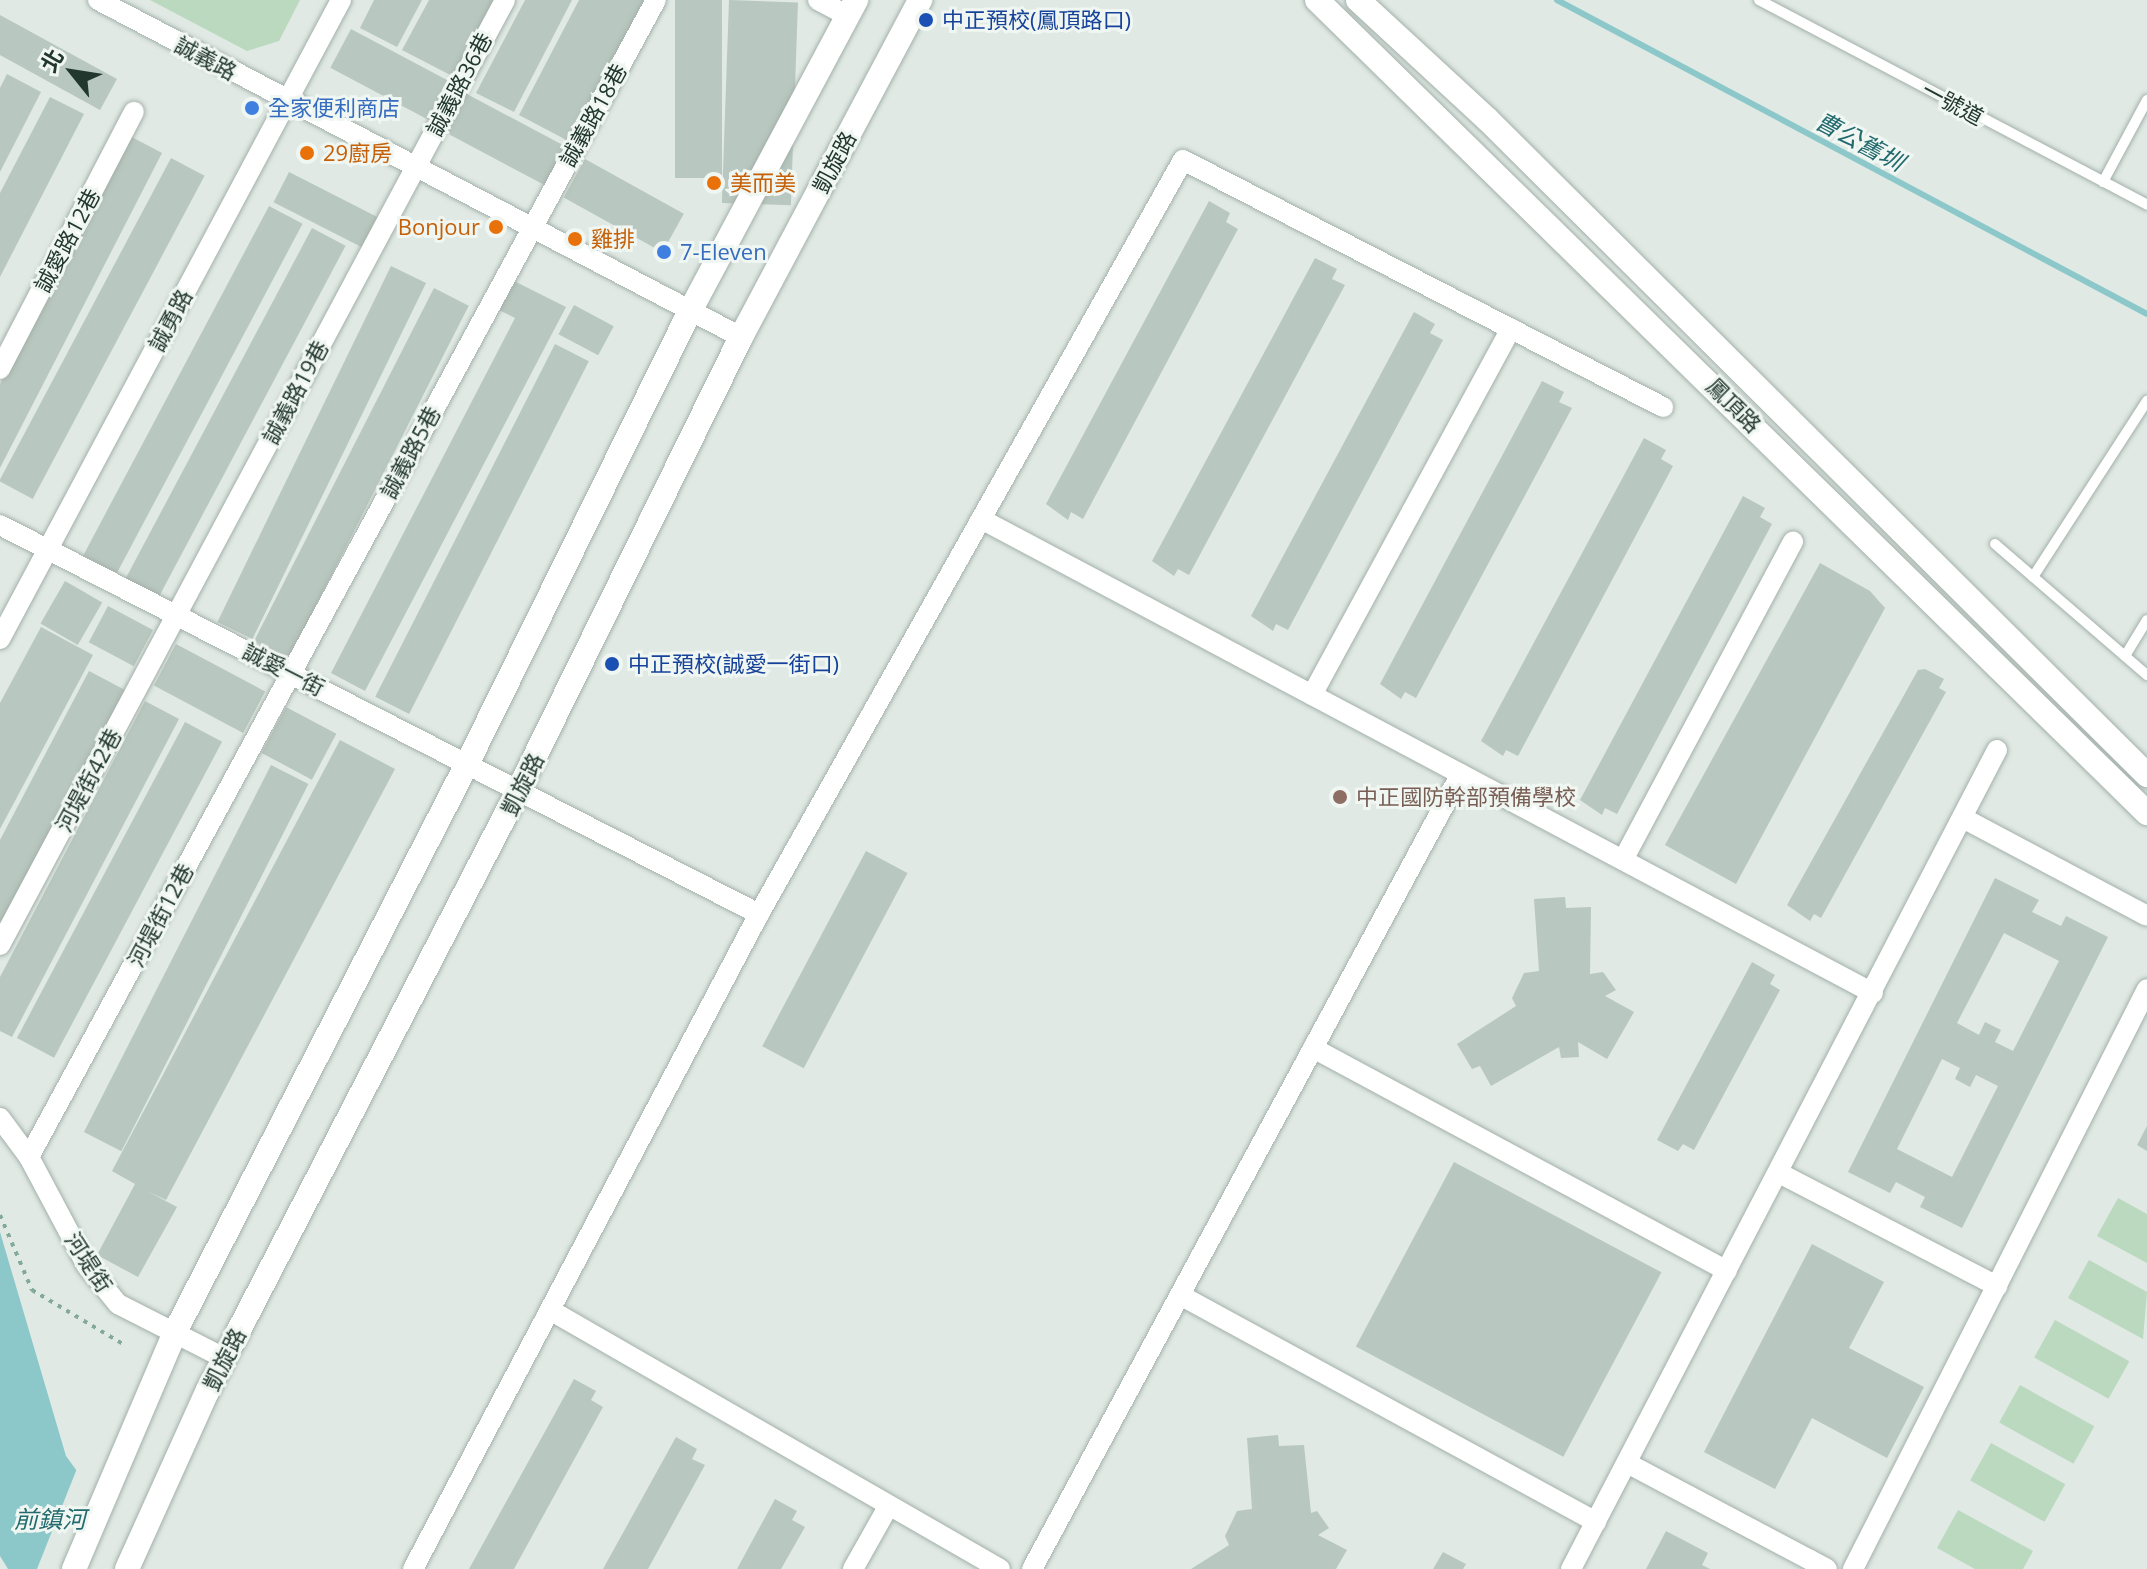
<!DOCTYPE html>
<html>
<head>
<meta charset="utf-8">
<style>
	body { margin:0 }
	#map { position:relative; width:2147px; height:1569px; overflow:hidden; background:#e0e9e4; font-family:"Open Sans","Noto Sans TC",sans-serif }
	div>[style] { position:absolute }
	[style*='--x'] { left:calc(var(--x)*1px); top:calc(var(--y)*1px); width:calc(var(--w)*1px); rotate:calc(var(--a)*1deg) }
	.green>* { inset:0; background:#bad9bf; transform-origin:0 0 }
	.water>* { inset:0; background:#8cc8ca }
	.pier>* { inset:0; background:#e0e9e4 }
	.stream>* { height:6px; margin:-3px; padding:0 3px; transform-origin:3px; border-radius:3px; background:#8cc8ca }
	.building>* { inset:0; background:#b8c7bf; transform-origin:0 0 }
	.path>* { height:4px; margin-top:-2px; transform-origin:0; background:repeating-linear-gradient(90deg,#83aa99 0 4px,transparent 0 10px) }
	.roads { filter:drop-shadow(0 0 2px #a3b0aa) drop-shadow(0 0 2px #a3b0aa) }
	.lane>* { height:10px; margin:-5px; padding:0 5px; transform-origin:5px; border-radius:5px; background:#fff }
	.street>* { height:20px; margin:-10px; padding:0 10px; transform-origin:10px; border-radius:10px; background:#fff }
	.secondary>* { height:24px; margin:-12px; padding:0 12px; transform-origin:12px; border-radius:12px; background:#fff }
	.dots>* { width:22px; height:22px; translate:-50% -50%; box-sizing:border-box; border:4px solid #f0f6f2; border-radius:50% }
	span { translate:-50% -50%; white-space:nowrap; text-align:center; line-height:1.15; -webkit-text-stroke:6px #f0f6f2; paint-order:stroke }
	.transit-label { font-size:22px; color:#164399 }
	.left { translate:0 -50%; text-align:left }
	.street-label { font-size:22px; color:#22382f }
	.shop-label { font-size:22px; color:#366cbe }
	.food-label { font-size:22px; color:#c56008 }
	.right { translate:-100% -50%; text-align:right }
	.education-label { font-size:22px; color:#785e54 }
	.water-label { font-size:24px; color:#226a6e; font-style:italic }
	.north { position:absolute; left:32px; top:32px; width:80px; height:80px; -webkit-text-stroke:6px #f0f6f2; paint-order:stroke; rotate:300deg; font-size:22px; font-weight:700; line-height:32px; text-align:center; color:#22382f }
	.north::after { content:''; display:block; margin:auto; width:28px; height:36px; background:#22382f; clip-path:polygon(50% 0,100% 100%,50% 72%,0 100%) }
</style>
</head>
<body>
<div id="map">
	<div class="green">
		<div style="clip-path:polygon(150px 0,300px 0,279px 41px,247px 51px)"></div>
		<div style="clip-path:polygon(2118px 1198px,2147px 1214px,2147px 1263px,2097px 1236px)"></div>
		<div style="clip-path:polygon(2089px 1260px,2147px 1292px,2143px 1339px,2068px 1298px)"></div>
		<div style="left:2055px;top:1320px;width:85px;height:43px;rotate:29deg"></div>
		<div style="left:2020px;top:1385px;width:85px;height:43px;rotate:29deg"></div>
		<div style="left:1991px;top:1443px;width:85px;height:43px;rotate:29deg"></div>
		<div style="clip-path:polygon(1958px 1510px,2033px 1551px,2023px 1569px,1975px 1569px,1937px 1548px)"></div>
	</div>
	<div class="water">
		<div style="clip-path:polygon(0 1232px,66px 1456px,148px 1569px,8px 1569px,0 1556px)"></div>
	</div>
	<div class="pier">
		<div style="clip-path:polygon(78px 1466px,151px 1567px,152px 1569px,37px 1569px)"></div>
	</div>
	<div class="stream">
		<div style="--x:1557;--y:0;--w:668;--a:28.02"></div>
	</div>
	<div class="building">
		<div style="clip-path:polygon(374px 0,422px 0,397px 47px,360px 28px)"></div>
		<div style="clip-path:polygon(429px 0,499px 0,458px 79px,402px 50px)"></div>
		<div style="clip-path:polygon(525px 0,572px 0,514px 112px,476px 93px)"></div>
		<div style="clip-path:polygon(579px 0,649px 0,574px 144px,519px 115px)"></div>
		<div style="left:675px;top:0;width:47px;height:178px"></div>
		<div style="left:729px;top:0;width:69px;height:203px;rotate:2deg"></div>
		<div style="clip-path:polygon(0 15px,117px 79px,100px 110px,0 55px)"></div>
		<div style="left:351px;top:29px;width:114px;height:44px;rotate:28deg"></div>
		<div style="clip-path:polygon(7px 74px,41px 92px,0 172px,0 88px)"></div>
		<div style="left:465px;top:93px;width:114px;height:44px;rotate:28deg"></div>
		<div style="clip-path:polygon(50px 97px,84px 114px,0 277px,0 193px)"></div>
		<div style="clip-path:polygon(128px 135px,162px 153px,0 468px,0 384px)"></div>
		<div style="left:171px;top:158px;width:38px;height:366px;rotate:28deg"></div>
		<div style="left:585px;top:159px;width:113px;height:44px;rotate:29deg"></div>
		<div style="left:289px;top:172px;width:103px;height:34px;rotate:27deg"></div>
		<div style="clip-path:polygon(1209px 201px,1230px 213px,1226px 222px,1238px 229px,1083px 519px,1071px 512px,1068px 520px,1046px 504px)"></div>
		<div style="left:269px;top:206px;width:38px;height:396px;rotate:28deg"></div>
		<div style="left:312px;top:228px;width:38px;height:397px;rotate:28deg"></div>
		<div style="clip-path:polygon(1315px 258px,1337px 269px,1332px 279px,1345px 285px,1189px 575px,1178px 569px,1174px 576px,1152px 561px)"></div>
		<div style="left:391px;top:266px;width:39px;height:396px;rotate:26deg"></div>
		<div style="clip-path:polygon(514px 281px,566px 307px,365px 691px,331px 673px,515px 318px,499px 310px)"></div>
		<div style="left:434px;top:288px;width:39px;height:396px;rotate:27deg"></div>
		<div style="left:574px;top:305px;width:45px;height:33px;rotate:28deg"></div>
		<div style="clip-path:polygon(1414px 312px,1435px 324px,1430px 333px,1443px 340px,1288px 630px,1276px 624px,1273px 631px,1251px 616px)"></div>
		<div style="left:555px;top:344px;width:38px;height:396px;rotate:27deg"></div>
		<div style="clip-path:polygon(1542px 381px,1564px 392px,1559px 402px,1572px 408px,1416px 698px,1405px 692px,1401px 699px,1380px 684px)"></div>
		<div style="clip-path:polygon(1644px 438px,1666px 450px,1661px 459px,1673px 466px,1518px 756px,1506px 750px,1503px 756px,1481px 741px)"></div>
		<div style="clip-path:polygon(1743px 496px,1765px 508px,1760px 517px,1772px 524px,1617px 814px,1605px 808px,1602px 815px,1580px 800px)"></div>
		<div style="clip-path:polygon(1820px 563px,1870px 591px,1885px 608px,1736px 884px,1665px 845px)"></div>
		<div style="left:65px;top:581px;width:43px;height:49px;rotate:30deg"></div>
		<div style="left:108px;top:606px;width:51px;height:41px;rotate:28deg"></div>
		<div style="clip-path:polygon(41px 627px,93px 655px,0 829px,0 703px)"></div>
		<div style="left:176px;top:644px;width:101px;height:47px;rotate:28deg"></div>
		<div style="clip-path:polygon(1925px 669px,1944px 679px,1939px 688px,1946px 692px,1821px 918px,1814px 914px,1810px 921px,1787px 905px,1918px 670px)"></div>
		<div style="clip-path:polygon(89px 671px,125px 690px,0 927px,0 840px)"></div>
		<div style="clip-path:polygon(145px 701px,179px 719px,12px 1037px,0 1031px,0 977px)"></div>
		<div style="left:286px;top:707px;width:57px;height:52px;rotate:28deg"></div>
		<div style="left:185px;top:722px;width:42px;height:358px;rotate:28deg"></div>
		<div style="clip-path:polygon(340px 740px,395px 769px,166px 1200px,147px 1191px,177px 1207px,138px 1277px,97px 1255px,135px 1184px,112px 1171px)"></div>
		<div style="left:271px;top:765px;width:42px;height:412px;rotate:27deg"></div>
		<div style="left:866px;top:851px;width:47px;height:221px;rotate:28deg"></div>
		<div style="clip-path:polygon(evenodd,1995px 878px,2039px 900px,2032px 912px,2061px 926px,2066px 916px,2108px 937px,1962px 1228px,1920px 1207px,1925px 1197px,1896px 1182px,1890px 1193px,1848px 1172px,1995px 878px,2004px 933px,2059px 961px,2013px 1051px,1995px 1042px,2001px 1030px,1985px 1022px,1979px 1035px,1957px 1023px,2004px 933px,1995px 878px,1942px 1059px,1960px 1068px,1955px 1079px,1970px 1087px,1976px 1075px,1998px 1086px,1952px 1177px,1897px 1149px,1942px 1059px)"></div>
		<div style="clip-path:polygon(1565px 897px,1566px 908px,1591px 907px,1590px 974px,1603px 972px,1616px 990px,1605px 996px,1634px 1012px,1607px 1059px,1578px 1042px,1579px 1057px,1561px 1058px,1559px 1047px,1491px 1086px,1480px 1066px,1472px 1069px,1457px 1044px,1516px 1006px,1512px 998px,1524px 973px,1539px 971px,1534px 899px)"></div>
		<div style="clip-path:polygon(1752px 962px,1775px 975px,1770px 984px,1780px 990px,1694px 1150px,1683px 1144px,1678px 1151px,1657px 1140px)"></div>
		<div style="clip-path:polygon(2147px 1126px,2147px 1151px,2137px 1145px)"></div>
		<div style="left:1454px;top:1162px;width:235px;height:209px;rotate:28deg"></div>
		<div style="clip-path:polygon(1812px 1244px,1884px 1282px,1849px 1348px,1924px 1387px,1887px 1458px,1812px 1418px,1775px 1489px,1704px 1452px)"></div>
		<div style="clip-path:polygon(574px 1379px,596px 1391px,591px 1400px,603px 1407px,514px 1569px,469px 1569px)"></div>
		<div style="clip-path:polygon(1278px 1435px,1279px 1446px,1304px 1445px,1311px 1513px,1317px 1511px,1329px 1528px,1318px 1535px,1347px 1550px,1336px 1569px,1191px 1569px,1229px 1545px,1225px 1536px,1237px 1511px,1252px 1509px,1247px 1438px)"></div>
		<div style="clip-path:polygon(676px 1437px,697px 1449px,692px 1459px,705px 1465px,648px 1569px,603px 1569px)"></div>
		<div style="clip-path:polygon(775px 1499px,797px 1511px,792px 1520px,805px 1527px,781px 1569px,737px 1569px)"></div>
		<div style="clip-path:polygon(1666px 1531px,1708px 1553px,1702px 1565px,1710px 1569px,1646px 1569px)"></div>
		<div style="clip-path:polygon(1443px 1552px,1466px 1564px,1463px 1569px,1433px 1569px)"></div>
	</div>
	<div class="path">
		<div style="--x:0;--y:1215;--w:82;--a:66.9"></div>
		<div style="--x:32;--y:1290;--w:106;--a:30.7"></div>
	</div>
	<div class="roads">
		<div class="lane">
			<div style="--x:1759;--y:0;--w:439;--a:27.8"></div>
			<div style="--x:2103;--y:182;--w:93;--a:-61.8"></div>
			<div style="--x:1995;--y:544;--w:201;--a:40.8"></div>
			<div style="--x:2033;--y:577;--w:210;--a:-57.1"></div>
			<div style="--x:2125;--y:656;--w:42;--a:-58.6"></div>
		</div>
		<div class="street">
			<div style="--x:98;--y:0;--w:726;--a:27.66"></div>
			<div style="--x:818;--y:0;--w:34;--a:28"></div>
			<div style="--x:0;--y:369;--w:290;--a:-62.5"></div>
			<div style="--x:981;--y:519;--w:1010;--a:27.99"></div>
			<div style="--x:0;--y:525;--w:853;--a:27.14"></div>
			<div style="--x:0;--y:639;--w:724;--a:-61.91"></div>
			<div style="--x:1312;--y:695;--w:417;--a:-61.5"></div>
			<div style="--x:1963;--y:818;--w:208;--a:28"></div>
			<div style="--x:1623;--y:860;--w:361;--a:-61.9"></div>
			<div style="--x:0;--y:945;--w:1071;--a:-61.88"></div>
			<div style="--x:1313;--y:1048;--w:470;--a:28.3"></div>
			<div style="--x:0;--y:1118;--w:49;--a:53.4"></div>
			<div style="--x:29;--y:1157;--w:123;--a:62"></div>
			<div style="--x:87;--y:1266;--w:49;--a:50.8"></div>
			<div style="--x:118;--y:1304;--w:119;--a:27"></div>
			<div style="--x:29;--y:1157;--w:1316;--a:-61.55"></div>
			<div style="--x:1779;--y:1173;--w:246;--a:27.4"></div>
			<div style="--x:1180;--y:1295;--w:474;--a:28.6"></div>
			<div style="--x:550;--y:1310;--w:519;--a:29.92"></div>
			<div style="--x:1627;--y:1463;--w:226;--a:27.9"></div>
			<div style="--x:413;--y:1569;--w:741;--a:-62.16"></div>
			<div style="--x:759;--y:914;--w:865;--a:-60.65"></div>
			<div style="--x:1183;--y:160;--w:540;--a:27.23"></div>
			<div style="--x:853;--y:1569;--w:73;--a:-60.6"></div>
			<div style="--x:1032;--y:1569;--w:903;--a:-61.65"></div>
			<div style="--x:1571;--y:1569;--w:923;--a:-62.52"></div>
			<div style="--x:1853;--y:1569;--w:650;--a:-63.12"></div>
		</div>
		<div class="secondary">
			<div style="--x:1317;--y:0;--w:1162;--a:44.41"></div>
			<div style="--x:1358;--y:0;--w:176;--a:42.7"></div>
			<div style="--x:1487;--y:119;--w:931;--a:44.83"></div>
			<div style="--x:74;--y:1569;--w:255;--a:-66.9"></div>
			<div style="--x:174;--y:1334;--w:643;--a:-62.8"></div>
			<div style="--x:468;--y:762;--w:500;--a:-63.79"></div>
			<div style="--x:689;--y:313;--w:355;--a:-61.9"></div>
			<div style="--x:127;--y:1569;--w:196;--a:-65.7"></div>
			<div style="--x:208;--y:1390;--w:677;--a:-62.64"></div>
			<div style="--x:519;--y:789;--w:504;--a:-63.84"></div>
			<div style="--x:741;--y:337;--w:382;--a:-62"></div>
		</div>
	</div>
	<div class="dots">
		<div style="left:926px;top:20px;background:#1a4fb4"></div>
		<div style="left:252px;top:108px;background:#3f7fe0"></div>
		<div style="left:307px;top:153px;background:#e8710a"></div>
		<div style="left:714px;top:183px;background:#e8710a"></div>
		<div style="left:496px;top:227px;background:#e8710a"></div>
		<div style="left:575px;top:239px;background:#e8710a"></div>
		<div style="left:664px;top:252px;background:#3f7fe0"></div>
		<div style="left:612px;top:664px;background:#1a4fb4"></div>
		<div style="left:1340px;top:797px;background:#8d6e63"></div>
	</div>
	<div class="transit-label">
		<span class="left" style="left:942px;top:20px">中正預校(鳳頂路口)</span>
		<span class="left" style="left:628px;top:664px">中正預校(誠愛一街口)</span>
	</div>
	<div class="street-label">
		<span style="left:206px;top:58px;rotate:28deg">誠義路</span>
		<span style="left:459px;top:84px;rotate:-62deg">誠義路36巷</span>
		<span style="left:1953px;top:103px;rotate:28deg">一號道</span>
		<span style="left:593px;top:115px;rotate:-61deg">誠義路18巷</span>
		<span style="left:834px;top:162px;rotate:-62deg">凱旋路</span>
		<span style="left:67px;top:240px;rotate:-62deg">誠愛路12巷</span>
		<span style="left:170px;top:320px;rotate:-62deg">誠勇路</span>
		<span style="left:295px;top:392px;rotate:-62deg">誠義路19巷</span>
		<span style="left:1734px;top:405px;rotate:45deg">鳳頂路</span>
		<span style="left:410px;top:452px;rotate:-62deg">誠義路5巷</span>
		<span style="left:284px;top:669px;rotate:27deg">誠愛一街</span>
		<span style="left:88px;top:780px;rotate:-62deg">河堤街42巷</span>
		<span style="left:522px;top:784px;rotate:-63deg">凱旋路</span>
		<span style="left:160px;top:915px;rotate:-62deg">河堤街12巷</span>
		<span style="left:89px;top:1262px;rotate:57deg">河堤街</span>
		<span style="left:224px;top:1359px;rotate:-63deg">凱旋路</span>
	</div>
	<div class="shop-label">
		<span class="left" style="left:268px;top:108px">全家便利商店</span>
		<span class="left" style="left:680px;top:252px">7-Eleven</span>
	</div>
	<div class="food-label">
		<span class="left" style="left:323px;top:153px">29廚房</span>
		<span class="left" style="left:730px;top:183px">美而美</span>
		<span class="right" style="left:480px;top:227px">Bonjour</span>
		<span class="left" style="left:591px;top:239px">雞排</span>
	</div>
	<div class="education-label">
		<span class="left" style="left:1356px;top:797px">中正國防幹部預備學校</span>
	</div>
	<div class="water-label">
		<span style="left:1860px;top:141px;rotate:28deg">曹公舊圳</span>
		<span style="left:50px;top:1519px">前鎮河</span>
	</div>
	<div class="north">北</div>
</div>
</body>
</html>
